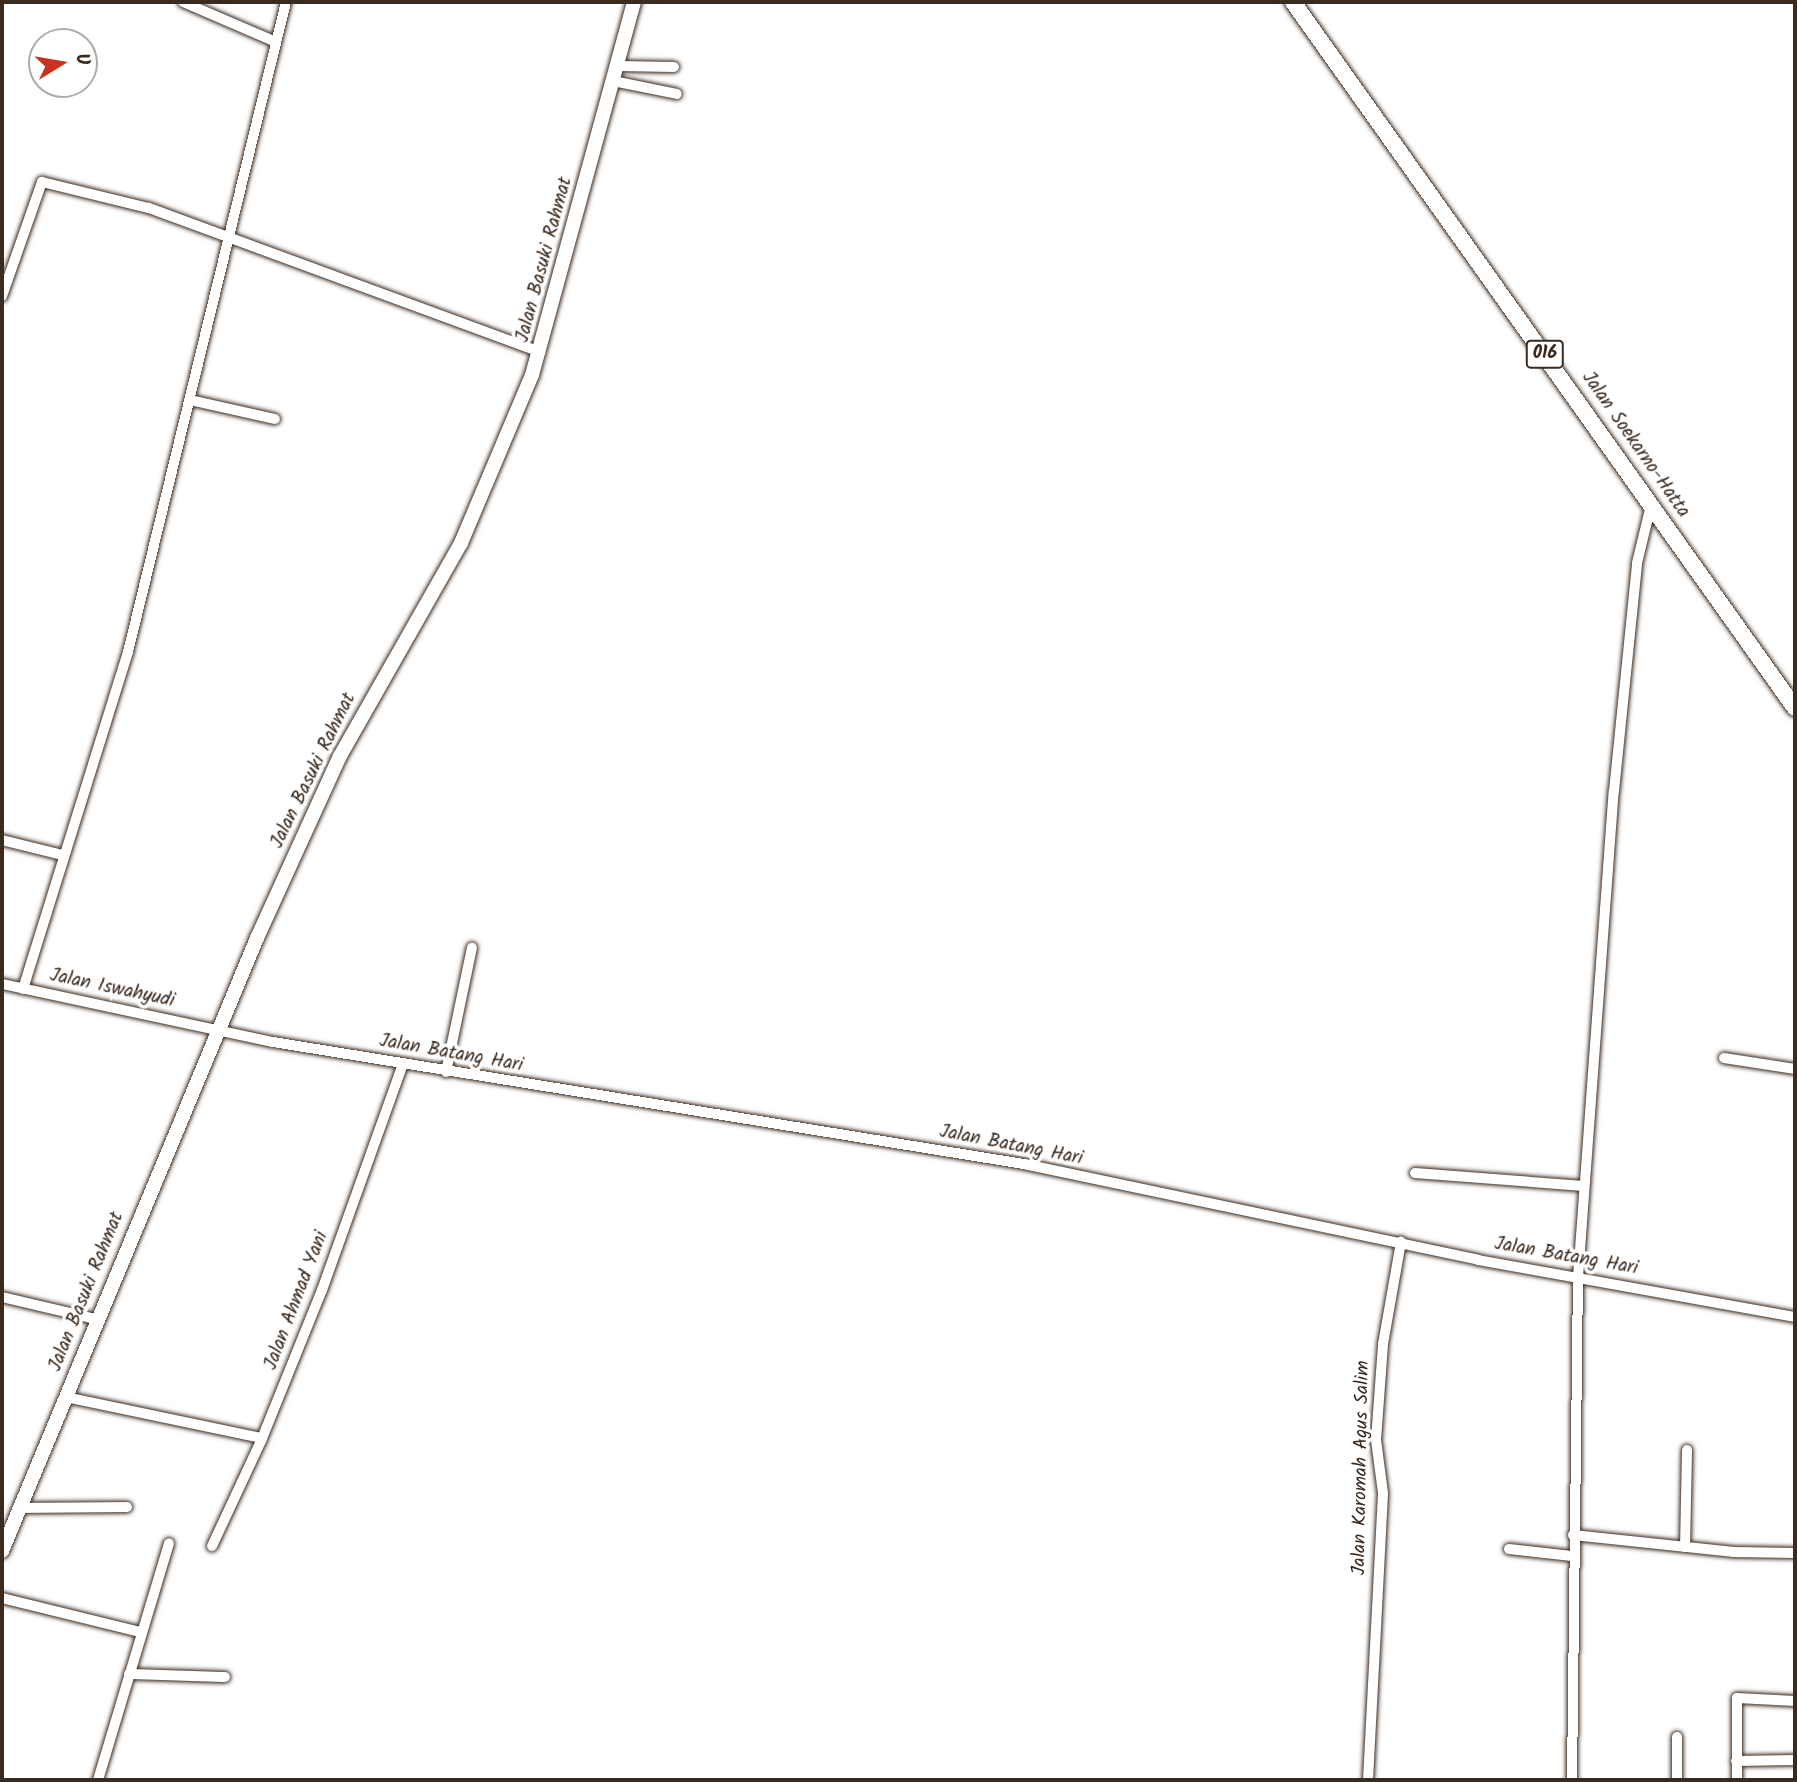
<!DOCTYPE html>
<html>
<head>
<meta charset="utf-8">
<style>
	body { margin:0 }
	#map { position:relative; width:1797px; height:1782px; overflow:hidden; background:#fff; font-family:Kalam,sans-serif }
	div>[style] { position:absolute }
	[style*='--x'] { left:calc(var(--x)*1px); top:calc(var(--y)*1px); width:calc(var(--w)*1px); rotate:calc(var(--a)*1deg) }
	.roads { filter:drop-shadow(0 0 2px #3b2a1e) drop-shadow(0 0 2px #3b2a1e) }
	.minor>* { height:10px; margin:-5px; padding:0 5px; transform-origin:5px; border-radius:5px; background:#fff }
	.secondary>* { height:14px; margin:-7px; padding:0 7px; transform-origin:7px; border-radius:7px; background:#fff }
	.primary>* { height:16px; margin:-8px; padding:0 8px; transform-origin:8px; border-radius:8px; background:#fff }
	span { translate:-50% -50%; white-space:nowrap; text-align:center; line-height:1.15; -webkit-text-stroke:7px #fff; paint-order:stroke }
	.shield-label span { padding:2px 5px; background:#fff; border:2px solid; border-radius:5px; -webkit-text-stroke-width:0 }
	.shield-label { font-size:18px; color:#3b2a1e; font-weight:700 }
	.street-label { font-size:19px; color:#3b2a1e }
	.frame { position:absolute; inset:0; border:4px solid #3b2a1e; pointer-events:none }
	.north { position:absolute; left:28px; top:28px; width:70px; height:70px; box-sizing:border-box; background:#fff; border:2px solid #b1aaa5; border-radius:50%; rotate:79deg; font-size:19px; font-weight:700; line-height:28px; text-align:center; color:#3b2a1e }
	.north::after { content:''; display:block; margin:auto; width:24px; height:32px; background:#c8321e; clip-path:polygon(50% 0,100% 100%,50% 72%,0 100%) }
</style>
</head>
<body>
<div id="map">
	<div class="roads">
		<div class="minor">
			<div style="--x:183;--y:2;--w:101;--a:23.3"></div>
			<div style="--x:618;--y:66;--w:56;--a:1"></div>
			<div style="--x:613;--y:81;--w:65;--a:11.5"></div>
			<div style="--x:2;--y:296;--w:121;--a:-70.7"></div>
			<div style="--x:42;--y:182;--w:110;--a:13.7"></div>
			<div style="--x:149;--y:208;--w:417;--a:20.2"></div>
			<div style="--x:190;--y:400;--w:87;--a:12.6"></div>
			<div style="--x:2;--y:840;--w:62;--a:14"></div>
			<div style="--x:2;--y:984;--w:277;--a:12.1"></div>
			<div style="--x:273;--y:1042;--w:761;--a:9.23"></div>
			<div style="--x:1024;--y:1164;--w:464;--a:11.9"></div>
			<div style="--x:1478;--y:1260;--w:322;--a:10.2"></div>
			<div style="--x:23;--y:989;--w:353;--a:-72.7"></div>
			<div style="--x:128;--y:652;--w:669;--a:-76.34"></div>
			<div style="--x:1724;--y:1058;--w:72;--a:8.8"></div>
			<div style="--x:446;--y:1072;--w:127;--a:-78.2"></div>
			<div style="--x:1415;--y:1173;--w:169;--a:4.4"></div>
			<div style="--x:2;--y:1297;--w:97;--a:13.2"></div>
			<div style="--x:65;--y:1397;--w:201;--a:11.8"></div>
			<div style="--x:19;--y:1508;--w:108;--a:-0.5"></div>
			<div style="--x:1573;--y:1535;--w:162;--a:6"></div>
			<div style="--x:1734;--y:1552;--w:61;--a:0.9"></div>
			<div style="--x:212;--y:1546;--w:116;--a:-65"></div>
			<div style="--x:261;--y:1441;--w:163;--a:-68"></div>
			<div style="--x:322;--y:1290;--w:240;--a:-70.3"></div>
			<div style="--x:1685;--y:1547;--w:97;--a:-88.8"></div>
			<div style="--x:1509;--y:1549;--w:63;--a:6.3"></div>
			<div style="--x:2;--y:1598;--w:142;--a:13.8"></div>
			<div style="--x:129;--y:1674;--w:96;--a:1.8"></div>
			<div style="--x:1677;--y:1737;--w:43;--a:90"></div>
			<div style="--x:1736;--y:1761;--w:59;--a:-1"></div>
			<div style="--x:98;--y:1780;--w:247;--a:-73.3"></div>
			<div style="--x:1368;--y:1780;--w:287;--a:-87"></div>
			<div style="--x:1383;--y:1493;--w:53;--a:-97.5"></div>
			<div style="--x:1376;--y:1440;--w:96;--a:-85.8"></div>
			<div style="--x:1383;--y:1344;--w:104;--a:-80"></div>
			<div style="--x:1572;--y:1780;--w:503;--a:-89.32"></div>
			<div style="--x:1578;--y:1277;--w:487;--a:-85.8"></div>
			<div style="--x:1614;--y:791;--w:229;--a:-84.2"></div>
			<div style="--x:1637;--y:563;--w:60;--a:-76.4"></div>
			<div style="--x:1737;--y:1780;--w:82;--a:-90"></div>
			<div style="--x:1737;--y:1698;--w:58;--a:3"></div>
		</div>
		<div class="secondary">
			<div style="--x:2;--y:1551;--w:664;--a:-67.41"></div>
			<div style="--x:257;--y:938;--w:200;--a:-65.5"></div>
			<div style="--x:340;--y:756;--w:245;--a:-60.4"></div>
			<div style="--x:461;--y:543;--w:182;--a:-67.1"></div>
			<div style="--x:532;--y:375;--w:387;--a:-74.7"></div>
		</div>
		<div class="primary">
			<div style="--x:1293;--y:2;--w:866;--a:54.59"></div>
		</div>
	</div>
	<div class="shield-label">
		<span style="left:1545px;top:354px">016</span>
	</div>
	<div class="street-label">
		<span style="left:545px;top:260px;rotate:-75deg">Jalan Basuki Rahmat</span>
		<span style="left:1635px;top:445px;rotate:55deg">Jalan Soekarno-Hatta</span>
		<span style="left:314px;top:771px;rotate:-64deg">Jalan Basuki Rahmat</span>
		<span style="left:112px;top:989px;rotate:12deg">Jalan Iswahyudi</span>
		<span style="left:451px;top:1054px;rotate:10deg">Jalan Batang Hari</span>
		<span style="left:1011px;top:1146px;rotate:11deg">Jalan Batang Hari</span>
		<span style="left:1566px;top:1257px;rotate:10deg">Jalan Batang Hari</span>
		<span style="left:87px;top:1292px;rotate:-68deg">Jalan Basuki Rahmat</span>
		<span style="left:297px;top:1301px;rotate:-69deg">Jalan Ahmad Yani</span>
		<span style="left:1362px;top:1468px;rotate:-89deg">Jalan Karomah Agus Salim</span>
	</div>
	<div class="frame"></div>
	<div class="north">U</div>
</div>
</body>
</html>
